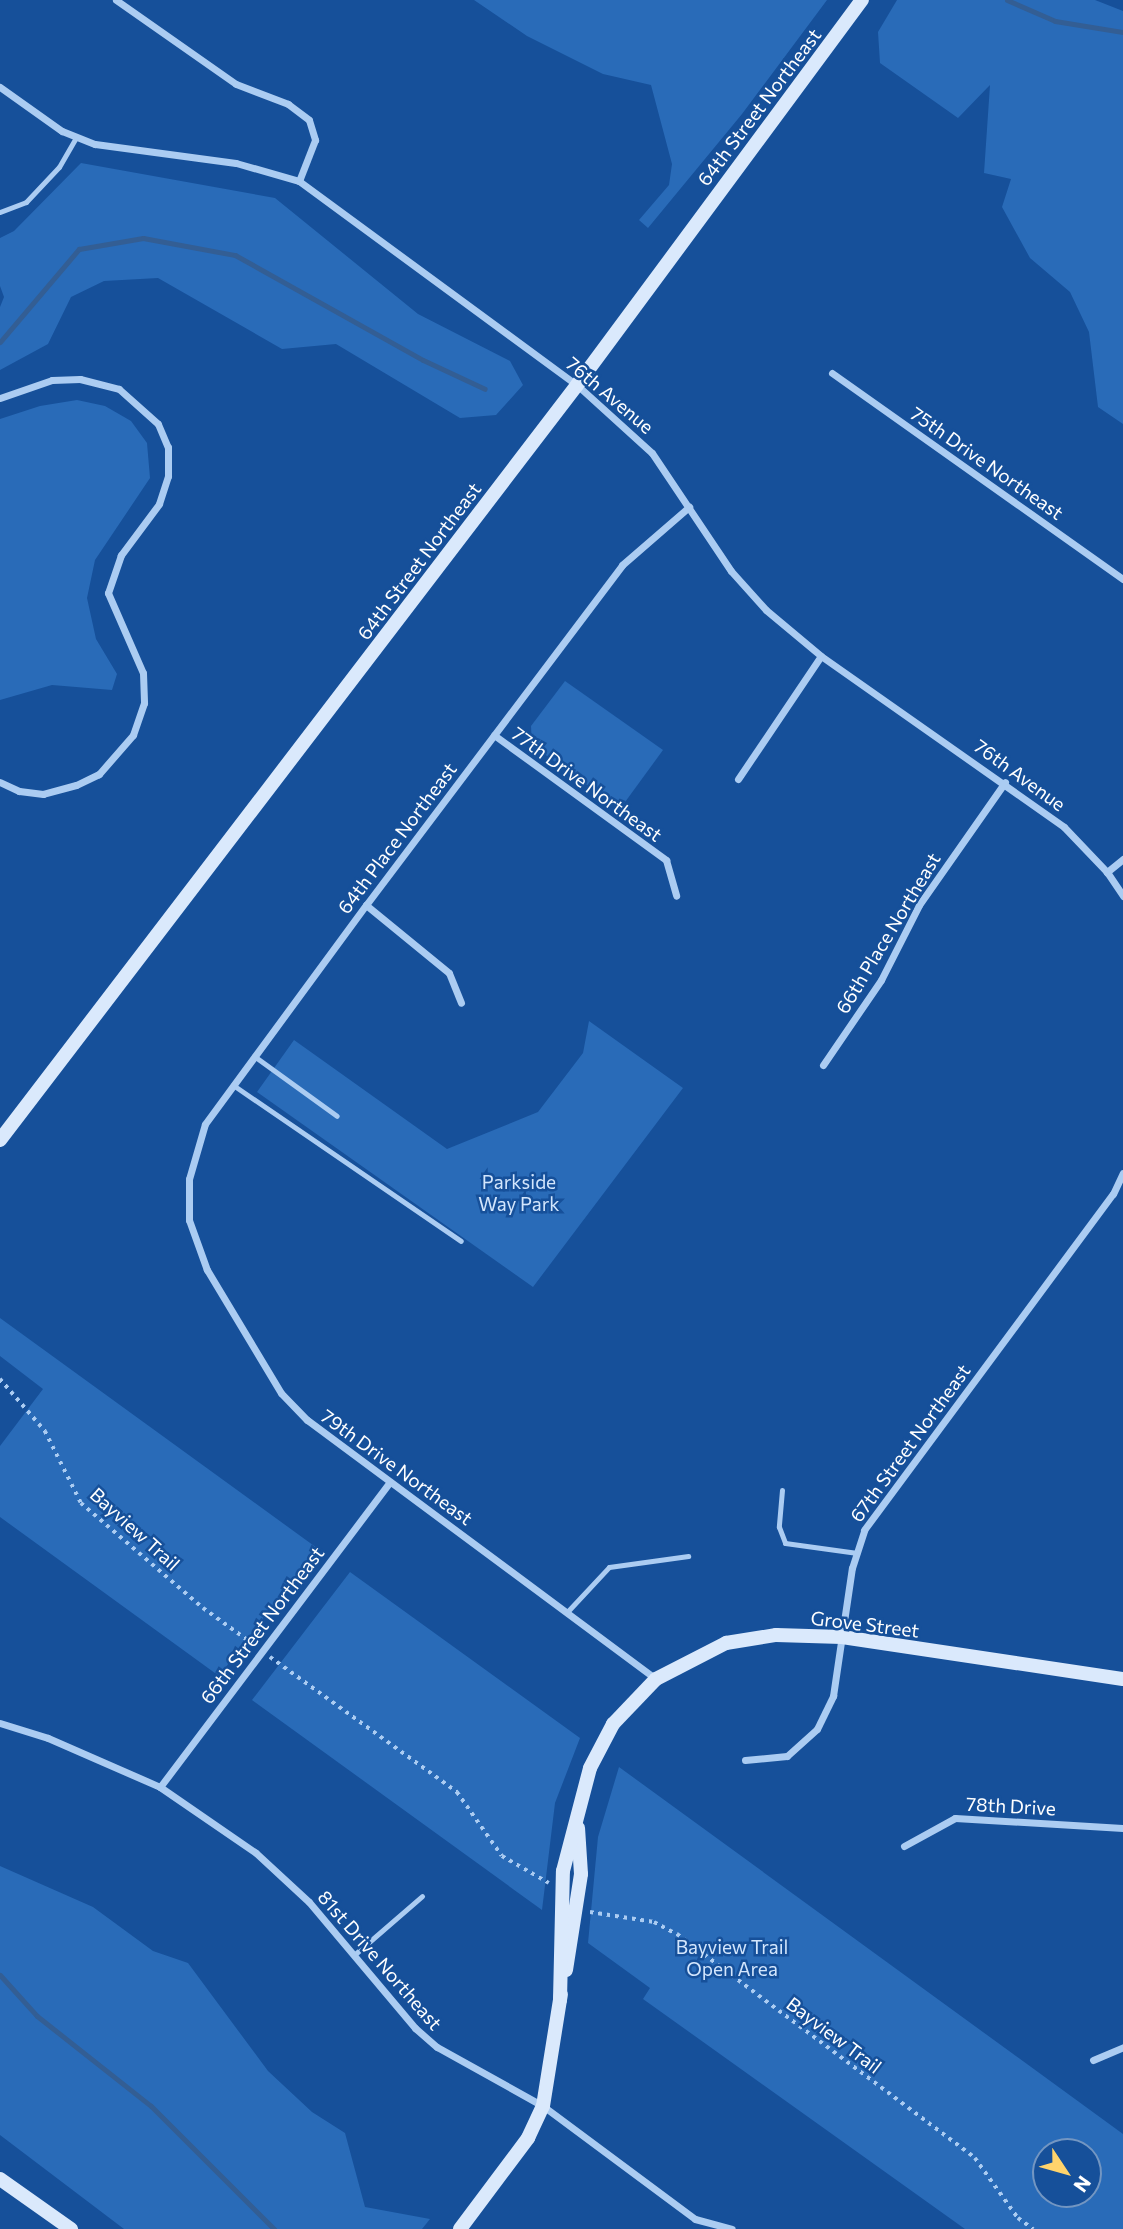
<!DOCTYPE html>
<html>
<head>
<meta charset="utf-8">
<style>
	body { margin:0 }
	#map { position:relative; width:1123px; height:2229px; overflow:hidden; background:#16509a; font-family:Commissioner,sans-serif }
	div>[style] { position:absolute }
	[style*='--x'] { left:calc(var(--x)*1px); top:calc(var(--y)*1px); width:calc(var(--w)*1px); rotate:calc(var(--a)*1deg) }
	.green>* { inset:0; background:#296bb8 }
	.stream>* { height:5px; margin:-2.5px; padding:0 2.5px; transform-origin:2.5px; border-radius:2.5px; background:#335e94 }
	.path>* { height:3.5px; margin-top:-1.75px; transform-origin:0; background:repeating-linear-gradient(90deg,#abccf2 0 3.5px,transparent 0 8.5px) }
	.lane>* { height:5px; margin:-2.5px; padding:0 2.5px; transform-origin:2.5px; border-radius:2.5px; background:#abccf2 }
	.street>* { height:7px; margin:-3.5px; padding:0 3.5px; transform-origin:3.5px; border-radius:3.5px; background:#abccf2 }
	.secondary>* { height:14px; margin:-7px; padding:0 7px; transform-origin:7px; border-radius:7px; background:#dae9fc }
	span { translate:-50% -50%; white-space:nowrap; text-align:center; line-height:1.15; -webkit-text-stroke:5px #16509a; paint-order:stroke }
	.street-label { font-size:19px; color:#fff }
	.park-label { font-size:19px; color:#d3e6fd }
	.north { position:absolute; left:1032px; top:2138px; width:70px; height:70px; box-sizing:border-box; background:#16509a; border:2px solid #7396c2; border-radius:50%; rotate:126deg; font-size:19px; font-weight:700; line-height:28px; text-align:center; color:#fff }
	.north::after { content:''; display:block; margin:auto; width:24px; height:32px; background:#ffd46c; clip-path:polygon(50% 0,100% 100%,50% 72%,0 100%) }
</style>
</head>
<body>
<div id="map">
	<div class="green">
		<div style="clip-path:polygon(474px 0,827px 0,742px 114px,648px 228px,639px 220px,669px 185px,672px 164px,651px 85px,603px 74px,527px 36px)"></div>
		<div style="clip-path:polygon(897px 0,1095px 0,1123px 11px,1123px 424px,1098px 407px,1089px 332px,1070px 292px,1030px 258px,1002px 207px,1011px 179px,984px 173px,990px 85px,958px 118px,880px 63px,878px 32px)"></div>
		<div style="clip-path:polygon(81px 163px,275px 198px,418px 314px,510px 361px,523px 385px,496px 415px,460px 418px,336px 344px,282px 349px,158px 278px,104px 281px,71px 297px,48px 344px,0 370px,0 307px,4px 297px,0 286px,0 238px,14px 231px)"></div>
		<div style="clip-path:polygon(77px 400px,105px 406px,131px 421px,147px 443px,150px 478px,95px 560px,87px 598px,96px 639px,117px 674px,112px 690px,52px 685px,0 700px,0 419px,40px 406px)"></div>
		<div style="clip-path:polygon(565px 681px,663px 750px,620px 809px,532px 745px,531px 726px)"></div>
		<div style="clip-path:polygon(589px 1021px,683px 1088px,533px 1287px,257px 1092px,294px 1040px,447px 1149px,538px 1112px,583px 1053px)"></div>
		<div style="clip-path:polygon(0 1318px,317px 1548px,219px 1676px,0 1517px,0 1446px,43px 1389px,0 1356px)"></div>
		<div style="clip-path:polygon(350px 1572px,580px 1738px,555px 1803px,542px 1910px,252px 1700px)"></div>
		<div style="clip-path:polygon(evenodd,619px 1767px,1123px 2134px,1123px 2229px,965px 2229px,643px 1999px,650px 1988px,588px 1943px,598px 1837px,619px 1767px,1046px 2152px,1088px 2152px,1088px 2194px,1046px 2194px,1046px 2152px)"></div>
		<div style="clip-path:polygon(0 1866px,93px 1907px,153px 1951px,188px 1963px,268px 2071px,312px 2112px,345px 2133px,365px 2207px,430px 2219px,422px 2229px,124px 2229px,0 2135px)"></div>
	</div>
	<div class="stream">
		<div style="--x:1007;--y:0;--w:52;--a:23.6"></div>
		<div style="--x:1055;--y:21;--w:69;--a:9.2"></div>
		<div style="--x:0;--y:342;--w:122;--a:-49.7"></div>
		<div style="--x:79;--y:249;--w:65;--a:-9.8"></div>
		<div style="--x:143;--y:238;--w:94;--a:10.5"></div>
		<div style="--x:235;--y:255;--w:215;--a:29.2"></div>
		<div style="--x:423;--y:360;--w:68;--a:25.1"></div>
		<div style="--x:0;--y:1975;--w:55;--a:47.9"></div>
		<div style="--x:37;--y:2016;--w:145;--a:38.3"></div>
		<div style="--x:151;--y:2106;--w:174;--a:45"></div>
	</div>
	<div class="path">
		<div style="--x:0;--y:1379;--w:69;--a:49.1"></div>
		<div style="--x:45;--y:1431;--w:80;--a:63.4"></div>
		<div style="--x:81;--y:1503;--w:161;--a:40.7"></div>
		<div style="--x:203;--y:1608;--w:62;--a:35.8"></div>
		<div style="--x:270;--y:1657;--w:231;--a:35.8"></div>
		<div style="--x:457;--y:1792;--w:78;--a:54.9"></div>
		<div style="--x:502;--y:1856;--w:54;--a:29.9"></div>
		<div style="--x:590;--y:1912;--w:65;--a:8.9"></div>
		<div style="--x:654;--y:1922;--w:26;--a:28"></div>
		<div style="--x:677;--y:1934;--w:373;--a:36.9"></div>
		<div style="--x:975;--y:2158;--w:74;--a:54.4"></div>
		<div style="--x:1018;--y:2218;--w:19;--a:36"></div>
	</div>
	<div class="lane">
		<div style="--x:0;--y:212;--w:28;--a:-21"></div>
		<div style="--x:26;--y:202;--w:48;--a:-46.7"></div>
		<div style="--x:59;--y:167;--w:34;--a:-60"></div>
		<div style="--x:254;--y:1056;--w:102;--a:35.9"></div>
		<div style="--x:233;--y:1085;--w:276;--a:34.4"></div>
		<div style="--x:782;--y:1490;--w:37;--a:95"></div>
		<div style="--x:779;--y:1527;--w:17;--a:69"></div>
		<div style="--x:785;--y:1543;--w:73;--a:7.9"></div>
		<div style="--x:568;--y:1611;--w:60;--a:-47"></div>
		<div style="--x:609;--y:1567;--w:80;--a:-7.9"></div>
		<div style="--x:354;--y:1955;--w:90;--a:-40.9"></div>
	</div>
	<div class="street">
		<div style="--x:116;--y:0;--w:146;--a:35"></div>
		<div style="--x:236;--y:84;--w:56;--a:21"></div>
		<div style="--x:288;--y:104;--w:26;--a:37"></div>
		<div style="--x:309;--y:120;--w:21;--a:73"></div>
		<div style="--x:315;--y:140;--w:44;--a:111.3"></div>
		<div style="--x:0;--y:87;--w:76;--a:35.4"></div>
		<div style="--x:62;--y:131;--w:35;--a:22"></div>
		<div style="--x:95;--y:144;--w:142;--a:7.7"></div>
		<div style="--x:236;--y:163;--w:66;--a:15.9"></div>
		<div style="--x:299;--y:181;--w:345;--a:36.3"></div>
		<div style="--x:577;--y:385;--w:101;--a:42.2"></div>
		<div style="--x:652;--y:453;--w:142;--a:56.2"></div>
		<div style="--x:731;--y:571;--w:52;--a:48.1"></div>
		<div style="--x:766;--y:610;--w:72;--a:39.9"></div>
		<div style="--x:821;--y:656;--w:297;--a:35.1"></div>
		<div style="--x:1064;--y:827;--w:62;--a:46.3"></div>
		<div style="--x:832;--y:373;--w:357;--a:35.3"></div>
		<div style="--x:0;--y:398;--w:55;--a:-19.1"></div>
		<div style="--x:52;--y:380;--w:28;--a:-2"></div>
		<div style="--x:80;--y:379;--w:40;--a:14.4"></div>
		<div style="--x:119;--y:389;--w:52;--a:41.9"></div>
		<div style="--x:158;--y:424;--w:25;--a:67"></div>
		<div style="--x:168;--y:447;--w:29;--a:90"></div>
		<div style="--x:168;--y:476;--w:29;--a:108"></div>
		<div style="--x:159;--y:504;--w:64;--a:126.7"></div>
		<div style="--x:121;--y:555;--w:40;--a:108.9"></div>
		<div style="--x:108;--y:593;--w:87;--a:66.4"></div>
		<div style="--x:143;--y:673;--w:30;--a:88"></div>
		<div style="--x:144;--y:703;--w:34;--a:109"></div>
		<div style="--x:133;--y:735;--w:52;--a:131.1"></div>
		<div style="--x:99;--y:774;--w:25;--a:154"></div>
		<div style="--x:76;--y:785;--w:34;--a:165"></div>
		<div style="--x:43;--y:794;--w:24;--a:-173"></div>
		<div style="--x:19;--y:791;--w:21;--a:-155"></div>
		<div style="--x:494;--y:735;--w:213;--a:36"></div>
		<div style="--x:666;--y:860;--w:37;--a:74"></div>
		<div style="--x:738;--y:779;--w:148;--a:-56"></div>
		<div style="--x:1123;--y:859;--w:21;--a:141"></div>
		<div style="--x:1107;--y:872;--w:29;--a:56"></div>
		<div style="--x:366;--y:905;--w:107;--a:39.3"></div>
		<div style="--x:449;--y:973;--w:32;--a:68"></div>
		<div style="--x:823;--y:1065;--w:103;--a:-55.7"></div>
		<div style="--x:881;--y:980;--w:84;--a:-63.1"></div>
		<div style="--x:919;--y:905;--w:150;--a:-55"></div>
		<div style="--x:656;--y:1679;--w:435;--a:-143.4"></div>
		<div style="--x:307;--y:1420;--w:37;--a:-134"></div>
		<div style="--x:281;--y:1393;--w:144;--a:-121"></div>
		<div style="--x:207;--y:1270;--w:53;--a:-109.8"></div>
		<div style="--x:189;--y:1220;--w:41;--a:-90"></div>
		<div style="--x:189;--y:1179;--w:57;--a:-73.8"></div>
		<div style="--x:205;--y:1124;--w:272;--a:-53.7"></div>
		<div style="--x:366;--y:905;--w:426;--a:-53"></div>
		<div style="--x:622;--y:565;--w:89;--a:-40.9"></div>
		<div style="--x:0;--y:1723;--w:50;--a:17.4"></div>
		<div style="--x:48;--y:1738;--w:122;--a:23.6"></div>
		<div style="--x:160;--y:1787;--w:116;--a:34.5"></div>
		<div style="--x:256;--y:1853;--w:72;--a:42.8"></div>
		<div style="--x:309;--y:1902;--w:165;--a:49.9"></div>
		<div style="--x:415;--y:2028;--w:29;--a:41"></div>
		<div style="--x:437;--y:2047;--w:121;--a:29.1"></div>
		<div style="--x:543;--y:2106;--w:189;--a:36.6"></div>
		<div style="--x:695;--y:2219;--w:38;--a:15"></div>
		<div style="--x:745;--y:1760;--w:42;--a:-5.4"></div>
		<div style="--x:787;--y:1756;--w:40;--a:-42"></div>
		<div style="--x:817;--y:1729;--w:37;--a:-64"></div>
		<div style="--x:833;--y:1696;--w:129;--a:-81.6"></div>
		<div style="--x:852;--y:1568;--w:40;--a:-72"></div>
		<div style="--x:864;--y:1530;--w:418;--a:-53.5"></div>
		<div style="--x:1113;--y:1194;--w:23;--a:-65"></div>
		<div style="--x:160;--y:1787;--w:382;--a:-53"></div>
		<div style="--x:904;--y:1846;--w:58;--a:-28.8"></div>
		<div style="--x:955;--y:1818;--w:168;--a:3.4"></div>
		<div style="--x:1093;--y:2060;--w:33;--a:-23"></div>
	</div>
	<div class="secondary">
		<div style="--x:0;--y:1140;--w:950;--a:-52.61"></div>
		<div style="--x:577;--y:385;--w:479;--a:-53.5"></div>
		<div style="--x:566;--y:1970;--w:97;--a:-81.1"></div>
		<div style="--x:581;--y:1874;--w:46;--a:-93.7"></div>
		<div style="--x:560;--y:2000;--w:129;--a:-88.7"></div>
		<div style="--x:563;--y:1871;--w:106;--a:-75.3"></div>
		<div style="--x:590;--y:1768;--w:50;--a:-62.4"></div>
		<div style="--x:613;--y:1724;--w:62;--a:-46.3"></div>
		<div style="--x:656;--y:1679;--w:79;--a:-27.2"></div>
		<div style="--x:726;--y:1643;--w:51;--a:-9.1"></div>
		<div style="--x:776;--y:1635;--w:66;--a:1.7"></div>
		<div style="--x:842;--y:1637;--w:284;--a:8.5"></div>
		<div style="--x:0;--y:2179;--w:87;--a:35.2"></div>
		<div style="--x:460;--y:2229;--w:114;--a:-53.2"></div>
		<div style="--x:528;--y:2138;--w:35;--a:-65"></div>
		<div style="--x:543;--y:2106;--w:113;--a:-80.9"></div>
	</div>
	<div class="street-label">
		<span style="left:759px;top:107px;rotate:-53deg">64th Street Northeast</span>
		<span style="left:610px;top:395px;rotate:40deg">76th Avenue</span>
		<span style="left:987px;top:463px;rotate:35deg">75th Drive Northeast</span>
		<span style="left:419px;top:561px;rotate:-53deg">64th Street Northeast</span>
		<span style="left:1020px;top:775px;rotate:36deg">76th Avenue</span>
		<span style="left:587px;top:784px;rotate:36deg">77th Drive Northeast</span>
		<span style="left:397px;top:838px;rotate:-53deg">64th Place Northeast</span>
		<span style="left:888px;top:933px;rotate:-59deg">66th Place Northeast</span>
		<span style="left:910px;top:1443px;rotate:-54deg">67th Street Northeast</span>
		<span style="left:397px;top:1467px;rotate:36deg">79th Drive Northeast</span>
		<span style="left:135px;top:1529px;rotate:42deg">Bayview Trail</span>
		<span style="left:865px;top:1624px;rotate:7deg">Grove Street</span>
		<span style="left:262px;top:1625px;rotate:-53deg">66th Street Northeast</span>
		<span style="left:1011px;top:1806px;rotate:3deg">78th Drive</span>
		<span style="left:380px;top:1960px;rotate:49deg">81st Drive Northeast</span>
		<span style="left:834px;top:2035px;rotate:37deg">Bayview Trail</span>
	</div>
	<div class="park-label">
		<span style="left:519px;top:1193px">Parkside<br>Way Park</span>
		<span style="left:732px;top:1958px">Bayview Trail<br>Open Area</span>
	</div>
	<div class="north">N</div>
</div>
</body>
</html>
